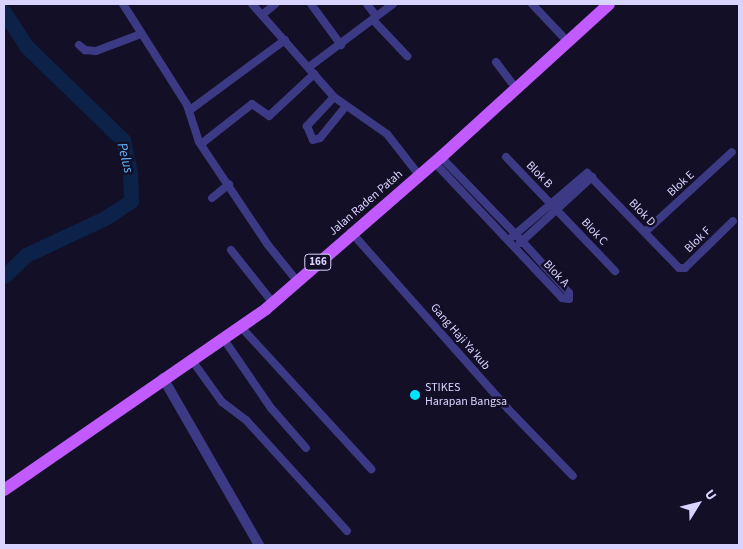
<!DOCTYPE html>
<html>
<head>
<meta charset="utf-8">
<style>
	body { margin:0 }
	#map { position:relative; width:743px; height:549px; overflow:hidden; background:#130f26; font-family:"Source Sans 3",sans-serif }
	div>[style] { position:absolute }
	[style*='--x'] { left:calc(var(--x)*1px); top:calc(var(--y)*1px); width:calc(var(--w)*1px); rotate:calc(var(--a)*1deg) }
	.river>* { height:15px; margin:-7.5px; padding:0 7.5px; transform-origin:7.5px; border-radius:7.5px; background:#0c2248 }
	.minor>* { height:8px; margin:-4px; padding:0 4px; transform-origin:4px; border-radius:4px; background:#3d3a85 }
	.tertiary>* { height:10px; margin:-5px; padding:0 5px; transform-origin:5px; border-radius:5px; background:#3d3a85 }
	.primary>* { height:12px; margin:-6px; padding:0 6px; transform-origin:6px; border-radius:6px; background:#c25bff }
	.dots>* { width:14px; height:14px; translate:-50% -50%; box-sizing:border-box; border:2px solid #130f26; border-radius:50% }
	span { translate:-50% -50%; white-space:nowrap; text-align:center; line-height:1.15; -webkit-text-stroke:5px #130f26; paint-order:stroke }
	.shield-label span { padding:1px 4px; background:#130f26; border:1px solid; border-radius:4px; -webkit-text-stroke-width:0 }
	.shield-label { font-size:11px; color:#d9d4ff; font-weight:700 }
	.street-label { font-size:12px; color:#d9d4ff }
	.poi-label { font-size:12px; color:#d9d4ff }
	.left { translate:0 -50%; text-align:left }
	.water-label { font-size:14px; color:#62b6ff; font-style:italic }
	.frame { position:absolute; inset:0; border:5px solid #d9d4ff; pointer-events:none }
	.north { position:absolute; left:673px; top:479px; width:50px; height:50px; -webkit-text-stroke:4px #130f26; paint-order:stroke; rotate:54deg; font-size:14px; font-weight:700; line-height:20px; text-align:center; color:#d9d4ff }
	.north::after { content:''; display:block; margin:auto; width:18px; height:22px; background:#d9d4ff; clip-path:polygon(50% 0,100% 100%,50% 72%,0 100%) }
</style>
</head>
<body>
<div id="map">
	<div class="river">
		<div style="--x:4;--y:12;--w:42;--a:56.7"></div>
		<div style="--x:27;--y:47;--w:134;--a:44.1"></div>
		<div style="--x:123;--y:140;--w:33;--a:78"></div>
		<div style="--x:130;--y:172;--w:29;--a:88"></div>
		<div style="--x:131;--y:201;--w:31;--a:147"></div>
		<div style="--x:105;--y:218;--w:87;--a:154.9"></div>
		<div style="--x:26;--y:255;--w:30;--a:136"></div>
	</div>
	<div class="minor">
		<div style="--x:123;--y:4;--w:120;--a:57.6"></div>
		<div style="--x:187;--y:105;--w:39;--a:72"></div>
		<div style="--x:199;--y:142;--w:124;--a:56.2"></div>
		<div style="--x:268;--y:245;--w:46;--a:51.1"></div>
		<div style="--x:252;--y:4;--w:124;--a:48.6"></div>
		<div style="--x:334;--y:97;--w:65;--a:34.9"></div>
		<div style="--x:387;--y:134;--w:52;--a:52"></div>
		<div style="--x:311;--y:4;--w:51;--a:53.8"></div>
		<div style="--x:367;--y:4;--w:15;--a:53"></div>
		<div style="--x:532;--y:4;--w:51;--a:46.6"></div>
		<div style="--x:262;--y:15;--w:17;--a:-40"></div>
		<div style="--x:373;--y:20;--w:50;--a:46.6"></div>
		<div style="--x:79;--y:45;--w:8;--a:40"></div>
		<div style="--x:85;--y:50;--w:11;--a:5"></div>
		<div style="--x:96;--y:51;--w:48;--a:-20.7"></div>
		<div style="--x:496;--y:62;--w:34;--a:53"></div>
		<div style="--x:309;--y:67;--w:105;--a:-36.9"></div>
		<div style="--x:334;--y:97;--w:40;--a:133"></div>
		<div style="--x:307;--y:126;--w:15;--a:67"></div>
		<div style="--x:313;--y:140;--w:7;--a:-16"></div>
		<div style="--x:320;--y:138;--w:40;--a:-51"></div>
		<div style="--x:190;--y:110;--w:118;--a:-36.4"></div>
		<div style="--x:201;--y:144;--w:65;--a:-38.1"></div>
		<div style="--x:252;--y:104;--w:21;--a:35"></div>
		<div style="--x:269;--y:116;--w:62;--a:-43"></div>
		<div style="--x:506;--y:157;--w:158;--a:46.3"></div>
		<div style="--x:435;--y:163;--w:185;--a:46.7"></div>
		<div style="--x:562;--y:298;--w:7;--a:8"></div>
		<div style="--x:569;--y:299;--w:6;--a:-90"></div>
		<div style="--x:569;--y:293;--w:70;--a:-132.1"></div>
		<div style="--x:522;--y:241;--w:117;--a:-134"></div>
		<div style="--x:212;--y:198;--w:22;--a:-39"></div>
		<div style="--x:351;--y:232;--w:237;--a:48.4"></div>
		<div style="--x:508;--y:409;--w:93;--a:45.9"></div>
		<div style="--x:645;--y:232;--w:118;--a:-42.6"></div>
		<div style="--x:512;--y:237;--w:99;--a:-40.5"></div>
		<div style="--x:587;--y:173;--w:132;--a:45.9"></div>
		<div style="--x:679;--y:268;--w:6;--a:0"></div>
		<div style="--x:685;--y:268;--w:67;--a:-44.4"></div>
		<div style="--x:520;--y:243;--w:98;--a:-42.5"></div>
		<div style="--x:231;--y:250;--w:68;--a:51.6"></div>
		<div style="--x:241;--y:327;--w:193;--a:47.5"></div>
		<div style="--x:223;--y:338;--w:85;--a:55.6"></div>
		<div style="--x:271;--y:408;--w:53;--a:48.8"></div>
		<div style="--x:191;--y:359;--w:53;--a:54.2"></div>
		<div style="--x:222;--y:402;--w:30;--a:37"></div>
		<div style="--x:246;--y:420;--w:150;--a:47.7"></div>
	</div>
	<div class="tertiary">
		<div style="--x:163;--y:378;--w:193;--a:60.1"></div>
	</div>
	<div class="primary">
		<div style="--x:4;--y:490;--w:318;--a:-34.6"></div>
		<div style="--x:266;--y:309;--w:232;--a:-41"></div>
		<div style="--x:441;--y:157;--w:227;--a:-42.3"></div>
	</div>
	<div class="dots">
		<div style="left:415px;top:395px;background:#00e5ff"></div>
	</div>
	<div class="shield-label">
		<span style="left:318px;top:262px">166</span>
	</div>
	<div class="street-label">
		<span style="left:539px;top:175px;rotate:46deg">Blok B</span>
		<span style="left:681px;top:184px;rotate:-42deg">Blok E</span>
		<span style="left:366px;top:203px;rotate:-41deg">Jalan Raden Patah</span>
		<span style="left:642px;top:213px;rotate:46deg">Blok D</span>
		<span style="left:594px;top:232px;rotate:47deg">Blok C</span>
		<span style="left:698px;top:240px;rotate:-44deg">Blok F</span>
		<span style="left:556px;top:274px;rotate:47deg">Blok A</span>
		<span style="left:460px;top:337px;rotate:49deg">Gang Haji Ya'kub</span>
	</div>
	<div class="poi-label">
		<span class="left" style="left:425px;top:395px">STIKES<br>Harapan Bangsa</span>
	</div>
	<div class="water-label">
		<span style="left:125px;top:158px;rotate:76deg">Pelus</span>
	</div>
	<div class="frame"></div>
	<div class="north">U</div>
</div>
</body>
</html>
